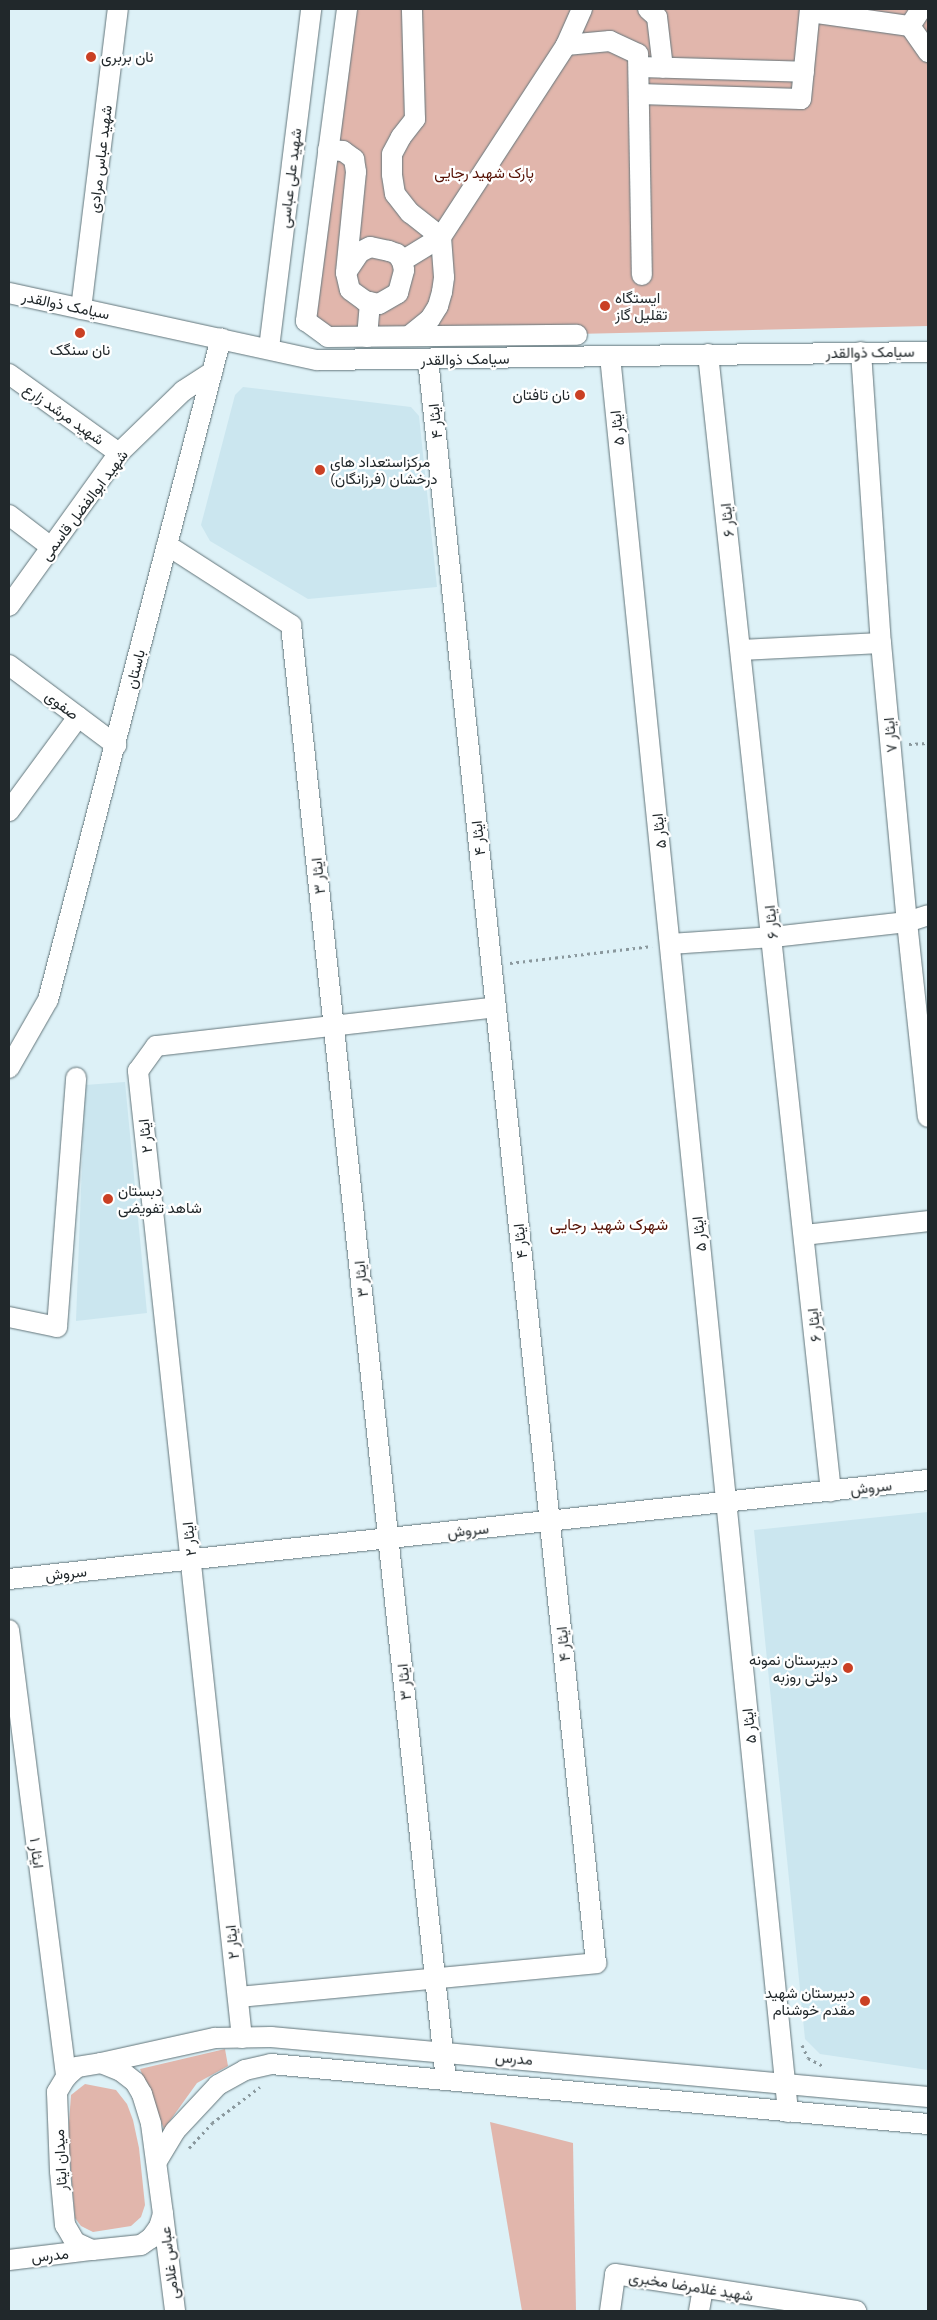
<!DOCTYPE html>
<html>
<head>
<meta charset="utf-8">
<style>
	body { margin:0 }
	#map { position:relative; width:937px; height:2320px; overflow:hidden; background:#ddf1f7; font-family:"IBM Plex Sans",Vazirmatn,sans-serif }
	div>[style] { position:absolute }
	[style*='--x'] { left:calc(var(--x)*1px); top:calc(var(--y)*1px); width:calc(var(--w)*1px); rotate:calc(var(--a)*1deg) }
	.built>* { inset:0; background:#cbe6ef }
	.green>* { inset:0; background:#e1b6ac }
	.path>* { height:3px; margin-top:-1.5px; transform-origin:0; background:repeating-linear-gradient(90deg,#8a989d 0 2.5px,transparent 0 6.5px) }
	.roads { filter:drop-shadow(0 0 1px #63757a) drop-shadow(0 0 1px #63757a) }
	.minor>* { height:20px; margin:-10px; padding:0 10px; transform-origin:10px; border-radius:10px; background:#fff }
	.dots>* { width:14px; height:14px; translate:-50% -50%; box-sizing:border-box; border:2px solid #fff; border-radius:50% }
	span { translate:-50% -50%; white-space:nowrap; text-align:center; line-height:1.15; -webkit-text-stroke:4.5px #fff; paint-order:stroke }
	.poi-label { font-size:15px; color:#21282b }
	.left { translate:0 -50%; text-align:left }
	.right { translate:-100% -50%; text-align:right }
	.street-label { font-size:15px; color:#21282b }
	.park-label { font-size:15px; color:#561003 }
	.neighbourhood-label { font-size:16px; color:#541205 }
	.frame { position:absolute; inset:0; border:10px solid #21282b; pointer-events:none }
</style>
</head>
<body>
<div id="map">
	<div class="built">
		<div style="clip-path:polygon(243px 387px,411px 407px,419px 416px,437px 587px,308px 599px,210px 541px,201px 525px,235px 395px)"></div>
		<div style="clip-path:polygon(125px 1082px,147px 1313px,76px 1321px,85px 1085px)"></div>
		<div style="clip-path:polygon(928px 1512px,928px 2070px,820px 2054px,805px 2039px,754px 1530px)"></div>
	</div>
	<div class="green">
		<div style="clip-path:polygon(338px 9px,928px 9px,928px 326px,316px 340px,299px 325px)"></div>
		<div style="clip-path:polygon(225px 2049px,228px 2066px,197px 2083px,164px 2129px,140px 2069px)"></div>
		<div style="clip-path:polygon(85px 2084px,116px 2090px,127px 2104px,133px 2120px,139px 2148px,145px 2205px,141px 2217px,131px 2226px,93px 2232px,81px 2226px,75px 2218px,68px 2137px,71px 2095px)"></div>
		<div style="clip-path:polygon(490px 2122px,573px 2143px,576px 2311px,522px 2311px)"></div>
	</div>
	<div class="path">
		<div style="--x:909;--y:744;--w:19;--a:-3"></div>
		<div style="--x:510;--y:963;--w:143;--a:-6.8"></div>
		<div style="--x:802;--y:2045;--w:14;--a:65"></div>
		<div style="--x:808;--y:2058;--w:17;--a:28"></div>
		<div style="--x:189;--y:2148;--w:34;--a:-47"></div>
		<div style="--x:212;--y:2123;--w:60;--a:-36.9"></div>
	</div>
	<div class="roads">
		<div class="minor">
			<div style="--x:347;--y:9;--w:315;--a:97.5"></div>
			<div style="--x:306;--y:321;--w:27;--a:36"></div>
			<div style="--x:328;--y:337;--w:249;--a:-0.5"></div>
			<div style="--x:648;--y:9;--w:12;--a:42"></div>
			<div style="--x:657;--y:17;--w:51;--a:83.3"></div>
			<div style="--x:810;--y:12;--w:101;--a:8"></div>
			<div style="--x:910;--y:26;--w:32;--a:55"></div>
			<div style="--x:910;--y:26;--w:20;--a:-57"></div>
			<div style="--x:566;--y:45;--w:44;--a:-5.2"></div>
			<div style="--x:610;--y:41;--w:31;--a:25"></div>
			<div style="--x:638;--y:54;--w:221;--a:89"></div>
			<div style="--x:640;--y:67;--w:164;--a:1.7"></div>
			<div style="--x:639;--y:94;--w:162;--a:1.8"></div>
			<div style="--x:801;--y:99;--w:90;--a:-84.3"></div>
			<div style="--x:328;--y:150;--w:15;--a:4"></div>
			<div style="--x:343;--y:151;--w:14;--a:36"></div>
			<div style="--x:354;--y:159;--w:13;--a:81"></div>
			<div style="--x:356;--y:172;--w:101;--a:95.7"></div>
			<div style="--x:346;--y:273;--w:17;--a:77"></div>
			<div style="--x:350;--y:290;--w:19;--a:36"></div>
			<div style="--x:365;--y:301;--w:14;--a:12"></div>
			<div style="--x:379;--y:304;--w:22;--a:-30"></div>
			<div style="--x:398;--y:293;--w:24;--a:-75"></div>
			<div style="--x:404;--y:270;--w:9;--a:-103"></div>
			<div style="--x:402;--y:261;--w:9;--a:-126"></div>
			<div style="--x:397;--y:254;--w:9;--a:-159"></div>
			<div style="--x:389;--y:251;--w:19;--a:-168"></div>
			<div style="--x:370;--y:247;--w:11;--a:153"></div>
			<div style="--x:360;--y:252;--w:25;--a:124"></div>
			<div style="--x:402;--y:261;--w:46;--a:-31.6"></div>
			<div style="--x:441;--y:237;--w:229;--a:-56.9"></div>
			<div style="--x:566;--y:45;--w:39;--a:-66"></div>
			<div style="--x:9;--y:293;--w:315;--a:12.3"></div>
			<div style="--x:317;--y:360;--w:611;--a:-0.75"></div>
			<div style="--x:81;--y:309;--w:302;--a:-83"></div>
			<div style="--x:409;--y:336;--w:27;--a:-39"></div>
			<div style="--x:430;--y:319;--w:15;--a:-58"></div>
			<div style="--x:438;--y:306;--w:15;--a:-74"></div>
			<div style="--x:442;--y:292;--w:15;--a:-82"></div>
			<div style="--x:444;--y:277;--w:40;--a:-94.3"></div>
			<div style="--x:441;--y:237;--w:39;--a:-142"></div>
			<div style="--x:410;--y:213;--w:24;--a:-128"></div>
			<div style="--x:395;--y:194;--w:20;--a:-99"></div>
			<div style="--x:392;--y:174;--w:20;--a:-90"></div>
			<div style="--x:392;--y:154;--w:19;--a:-62"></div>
			<div style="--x:401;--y:137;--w:23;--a:-52"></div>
			<div style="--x:415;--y:119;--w:110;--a:-91.6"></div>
			<div style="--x:367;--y:337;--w:35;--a:-85"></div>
			<div style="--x:269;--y:348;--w:342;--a:-82.9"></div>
			<div style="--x:861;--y:352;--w:292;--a:86.1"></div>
			<div style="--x:881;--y:643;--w:280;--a:84.7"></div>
			<div style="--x:907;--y:922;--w:196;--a:83.9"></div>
			<div style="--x:708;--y:354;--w:1144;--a:83.83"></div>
			<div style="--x:610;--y:356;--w:1765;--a:84.21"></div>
			<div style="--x:9;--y:374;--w:135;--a:35.7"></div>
			<div style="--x:9;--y:515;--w:53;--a:37.3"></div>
			<div style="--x:167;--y:545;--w:148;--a:32.8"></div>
			<div style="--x:291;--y:625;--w:1462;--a:83.92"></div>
			<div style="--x:9;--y:606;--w:188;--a:-54.3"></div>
			<div style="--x:119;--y:453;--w:89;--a:-44.1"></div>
			<div style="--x:183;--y:391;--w:35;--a:-33"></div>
			<div style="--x:741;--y:650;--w:140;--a:-2.9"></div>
			<div style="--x:9;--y:665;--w:134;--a:36.8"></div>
			<div style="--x:9;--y:811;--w:117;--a:-53.7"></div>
			<div style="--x:670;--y:944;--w:103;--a:-3.9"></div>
			<div style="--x:773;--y:937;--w:135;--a:-6.4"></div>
			<div style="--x:907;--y:922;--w:22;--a:-18"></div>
			<div style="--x:9;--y:1068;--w:78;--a:-60.2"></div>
			<div style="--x:48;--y:1000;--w:684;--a:-75.35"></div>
			<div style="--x:804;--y:1235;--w:125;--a:-6.4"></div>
			<div style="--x:9;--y:1317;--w:49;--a:11.8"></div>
			<div style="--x:57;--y:1327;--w:250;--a:-85.6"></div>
			<div style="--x:9;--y:1579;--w:924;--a:-6.15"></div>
			<div style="--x:9;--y:1630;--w:451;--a:82.7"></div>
			<div style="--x:238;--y:1997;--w:360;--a:-5.4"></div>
			<div style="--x:596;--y:1963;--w:1613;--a:-95.98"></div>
			<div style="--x:242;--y:2038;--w:973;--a:-96.14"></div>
			<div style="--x:138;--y:1071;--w:31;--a:-54"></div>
			<div style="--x:156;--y:1046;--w:342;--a:-6.5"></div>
			<div style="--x:101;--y:2063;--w:117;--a:-12.4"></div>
			<div style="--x:215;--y:2038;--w:56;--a:-1"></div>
			<div style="--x:271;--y:2037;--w:660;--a:5.22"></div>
			<div style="--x:101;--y:2063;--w:22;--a:22"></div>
			<div style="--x:121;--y:2071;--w:18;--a:38"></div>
			<div style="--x:135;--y:2082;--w:14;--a:60"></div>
			<div style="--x:142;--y:2094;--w:31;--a:73"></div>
			<div style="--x:151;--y:2124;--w:91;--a:82.4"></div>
			<div style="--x:163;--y:2214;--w:14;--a:107"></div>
			<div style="--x:159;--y:2227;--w:14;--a:126"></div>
			<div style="--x:151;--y:2238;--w:12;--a:145"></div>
			<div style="--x:141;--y:2245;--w:49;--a:174.2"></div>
			<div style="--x:92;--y:2250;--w:19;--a:-155"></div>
			<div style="--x:75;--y:2242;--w:20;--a:-120"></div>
			<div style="--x:65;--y:2225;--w:54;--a:-95.3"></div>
			<div style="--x:60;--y:2171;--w:79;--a:-92.2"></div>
			<div style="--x:57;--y:2092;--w:17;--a:-59"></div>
			<div style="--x:66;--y:2077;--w:15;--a:-42"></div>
			<div style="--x:77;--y:2067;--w:24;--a:-9"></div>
			<div style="--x:157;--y:2161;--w:35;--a:-59"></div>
			<div style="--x:175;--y:2131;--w:63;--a:-46.9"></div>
			<div style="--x:218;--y:2085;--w:31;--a:-29"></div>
			<div style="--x:245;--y:2070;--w:27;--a:-13"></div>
			<div style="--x:271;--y:2064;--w:660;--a:5.22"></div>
			<div style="--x:163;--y:2214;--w:98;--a:82.9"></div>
			<div style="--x:9;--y:2260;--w:84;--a:-6.9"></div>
			<div style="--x:610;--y:2311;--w:37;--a:-82"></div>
			<div style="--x:615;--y:2274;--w:244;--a:8.7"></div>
			<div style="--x:699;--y:2311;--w:23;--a:-80"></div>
		</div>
	</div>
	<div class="dots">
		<div style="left:91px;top:57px;background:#ca4024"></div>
		<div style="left:605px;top:306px;background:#ca4024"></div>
		<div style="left:80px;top:333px;background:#ca4024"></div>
		<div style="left:580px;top:395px;background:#ca4024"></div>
		<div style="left:320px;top:470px;background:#ca4024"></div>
		<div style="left:108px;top:1199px;background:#ca4024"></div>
		<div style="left:848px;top:1668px;background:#ca4024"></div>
		<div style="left:865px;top:2001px;background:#ca4024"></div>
	</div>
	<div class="poi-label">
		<span class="left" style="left:101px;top:57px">نان بربری</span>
		<span class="left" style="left:615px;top:306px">ایستگاه<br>تقلیل گاز</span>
		<span style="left:80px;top:350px">نان سنگک</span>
		<span class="right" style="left:570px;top:395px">نان تافتان</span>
		<span class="left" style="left:330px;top:470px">مرکزاستعداد های<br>درخشان (فرزانگان)</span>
		<span class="left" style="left:118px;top:1199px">دبستان<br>شاهد تفویضی</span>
		<span class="right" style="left:838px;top:1668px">دبیرستان نمونه<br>دولتی روزبه</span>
		<span class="right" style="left:855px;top:2001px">دبیرستان شهید<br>مقدم خوشنام</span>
	</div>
	<div class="street-label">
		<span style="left:100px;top:159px;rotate:-83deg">شهید عباس مرادی</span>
		<span style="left:290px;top:178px;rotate:-83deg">شهید علی عباسی</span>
		<span style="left:66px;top:305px;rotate:12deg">سیامک ذوالقدر</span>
		<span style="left:870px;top:352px;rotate:-1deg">سیامک ذوالقدر</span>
		<span style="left:465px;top:359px;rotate:-1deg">سیامک ذوالقدر</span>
		<span style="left:64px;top:414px;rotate:35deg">شهید مرشد زارع</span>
		<span style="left:435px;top:421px;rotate:-96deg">ایثار ۴</span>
		<span style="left:617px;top:428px;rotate:-96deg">ایثار ۵</span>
		<span style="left:84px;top:505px;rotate:-53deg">شهید ابوالفضل قاسمی</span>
		<span style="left:727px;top:520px;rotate:-96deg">ایثار ۶</span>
		<span style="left:135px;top:669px;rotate:-76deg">باستان</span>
		<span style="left:62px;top:705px;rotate:37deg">صفوی</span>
		<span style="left:890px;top:735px;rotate:-95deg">ایثار ۷</span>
		<span style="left:659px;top:831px;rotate:-96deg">ایثار ۵</span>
		<span style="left:478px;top:838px;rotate:-96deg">ایثار ۴</span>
		<span style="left:318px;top:876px;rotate:-96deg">ایثار ۳</span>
		<span style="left:771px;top:922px;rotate:-96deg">ایثار ۶</span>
		<span style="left:145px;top:1136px;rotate:-96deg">ایثار ۲</span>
		<span style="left:699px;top:1234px;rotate:-96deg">ایثار ۵</span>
		<span style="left:520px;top:1241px;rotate:-96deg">ایثار ۴</span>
		<span style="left:361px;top:1279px;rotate:-96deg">ایثار ۳</span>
		<span style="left:814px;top:1325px;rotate:-96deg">ایثار ۶</span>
		<span style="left:871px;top:1487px;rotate:-6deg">سروش</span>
		<span style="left:468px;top:1530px;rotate:-6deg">سروش</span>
		<span style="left:189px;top:1539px;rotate:-96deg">ایثار ۲</span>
		<span style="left:66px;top:1573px;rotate:-6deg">سروش</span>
		<span style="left:563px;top:1644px;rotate:-96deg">ایثار ۴</span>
		<span style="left:404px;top:1682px;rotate:-96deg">ایثار ۳</span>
		<span style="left:749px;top:1726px;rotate:-96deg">ایثار ۵</span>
		<span style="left:37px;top:1853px;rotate:83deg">ایثار ۱</span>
		<span style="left:232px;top:1942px;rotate:-96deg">ایثار ۲</span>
		<span style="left:514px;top:2058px;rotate:5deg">مدرس</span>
		<span style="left:60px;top:2160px;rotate:-93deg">میدان ایثار</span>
		<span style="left:50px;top:2255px;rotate:-6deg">مدرس</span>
		<span style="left:169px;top:2263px;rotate:-97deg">عباس غلامی</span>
		<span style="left:691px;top:2286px;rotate:9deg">شهید غلامرضا مخبری</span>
	</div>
	<div class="park-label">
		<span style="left:484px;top:173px">پارک شهید رجایی</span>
	</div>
	<div class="neighbourhood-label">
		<span style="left:609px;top:1224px">شهرک شهید رجایی</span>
	</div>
	<div class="frame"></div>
</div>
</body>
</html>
